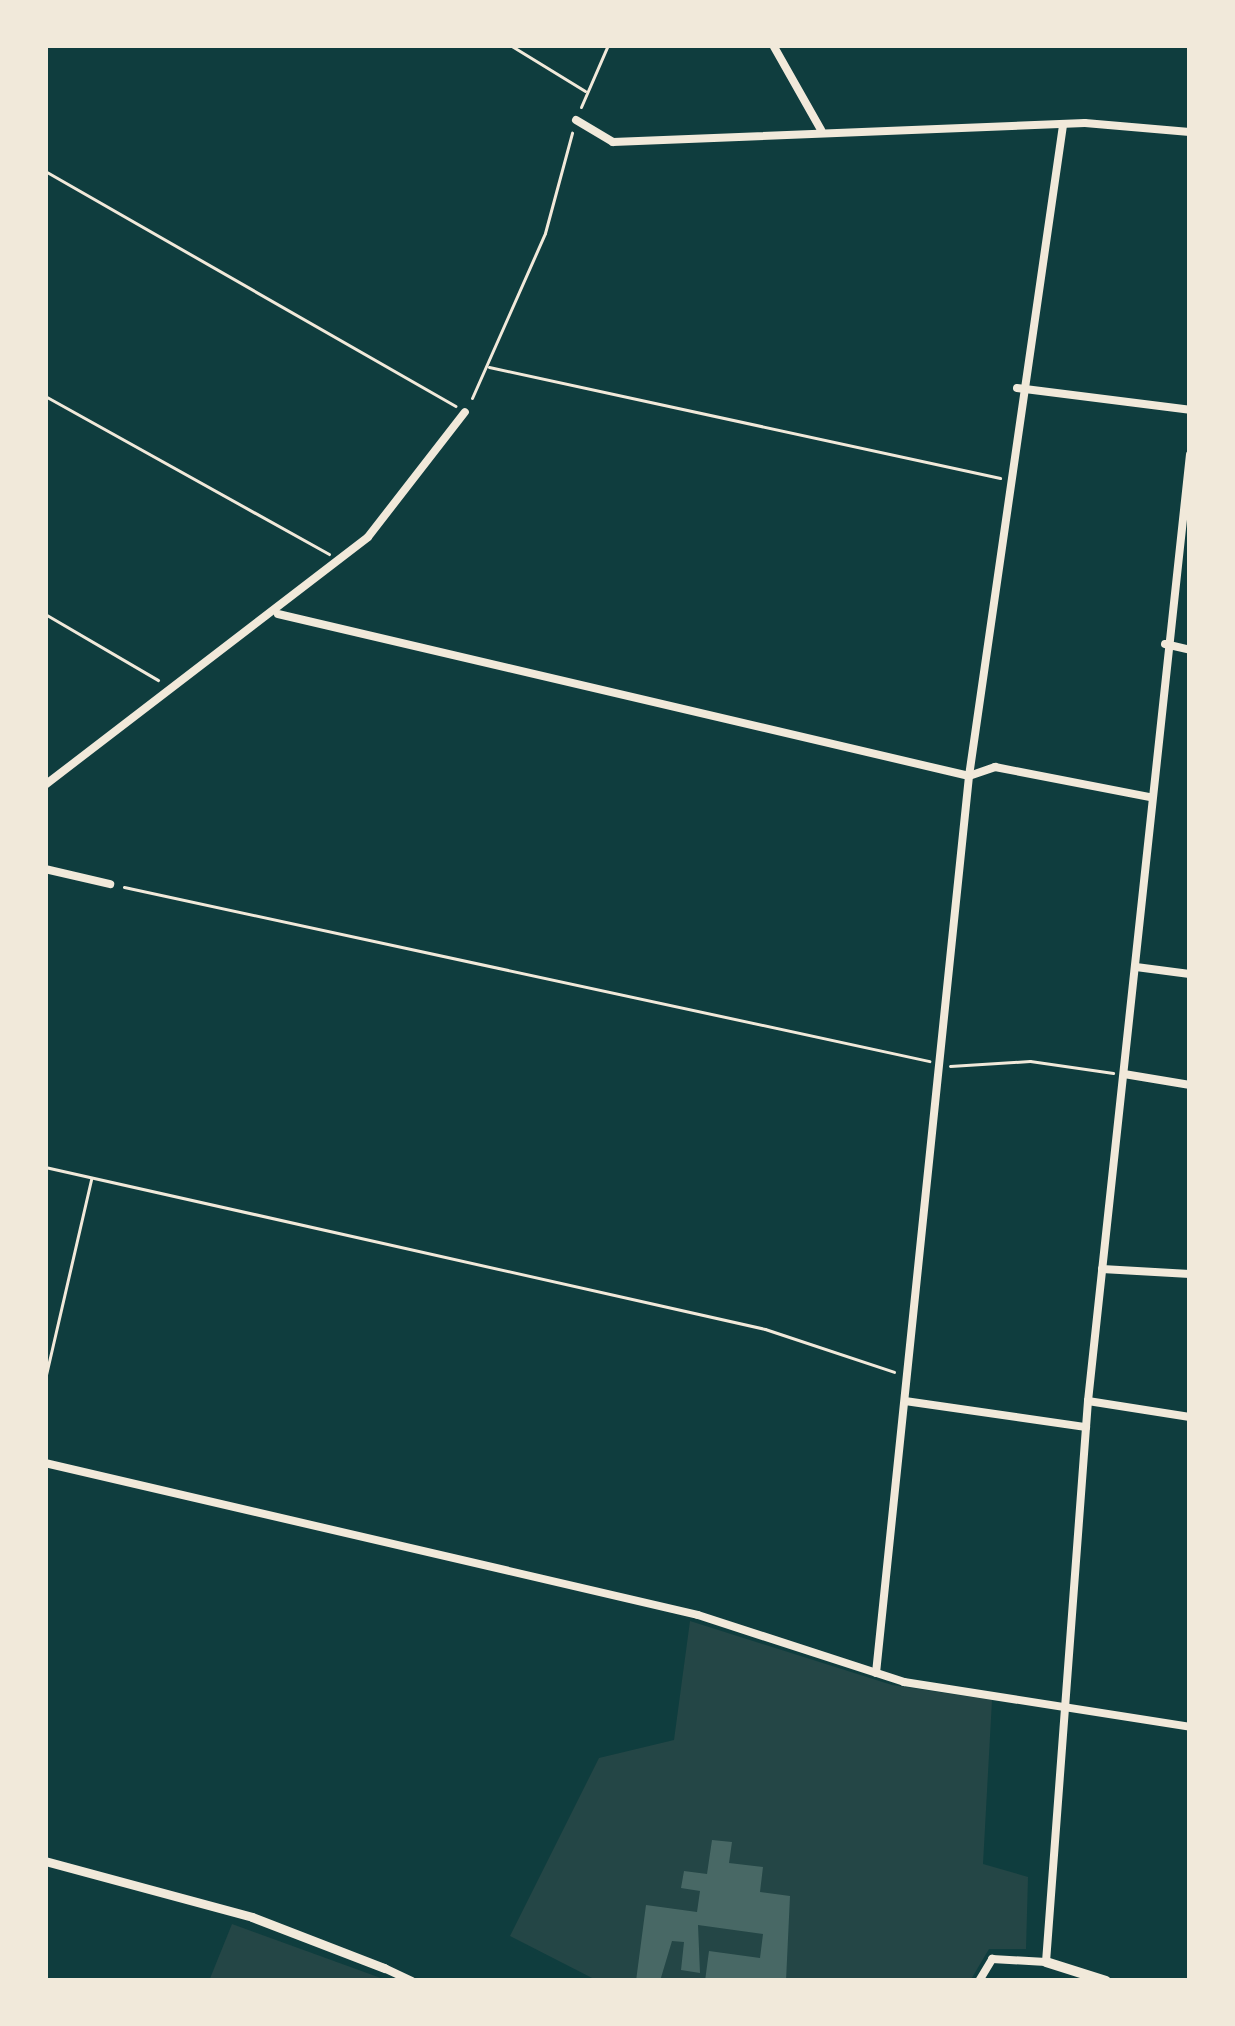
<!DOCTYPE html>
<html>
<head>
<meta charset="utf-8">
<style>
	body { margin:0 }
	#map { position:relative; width:1235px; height:2026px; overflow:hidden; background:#0f3d3e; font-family:"Nunito Sans",sans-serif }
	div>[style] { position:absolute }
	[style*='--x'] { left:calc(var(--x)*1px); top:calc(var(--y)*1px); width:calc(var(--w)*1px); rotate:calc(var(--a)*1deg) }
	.green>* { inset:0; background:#244646 }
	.building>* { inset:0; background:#486865 }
	.path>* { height:3px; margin:-1.5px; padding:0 1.5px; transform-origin:1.5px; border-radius:1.5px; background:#f1e9da }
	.minor>* { height:8px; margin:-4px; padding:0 4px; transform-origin:4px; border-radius:4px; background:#f1e9da }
	.tertiary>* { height:9px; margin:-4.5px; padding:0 4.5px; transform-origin:4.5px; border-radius:4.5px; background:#f1e9da }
	.secondary>* { height:10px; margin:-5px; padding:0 5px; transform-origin:5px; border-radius:5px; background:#f1e9da }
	span { translate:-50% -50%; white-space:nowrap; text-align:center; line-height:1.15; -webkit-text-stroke:9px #f1e9da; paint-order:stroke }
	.frame { position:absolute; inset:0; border:48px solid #f1e9da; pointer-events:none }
</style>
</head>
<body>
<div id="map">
	<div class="green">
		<div style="clip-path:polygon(690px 1621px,892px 1685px,992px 1700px,983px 1864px,1028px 1877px,1026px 1949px,989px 1949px,970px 1981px,598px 1981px,510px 1936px,599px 1758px,674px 1740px)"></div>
		<div style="clip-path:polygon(232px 1924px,389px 1981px,209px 1981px)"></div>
	</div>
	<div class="building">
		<div style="clip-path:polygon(712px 1840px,732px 1842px,729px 1863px,763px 1867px,760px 1892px,790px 1896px,786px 1981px,705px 1981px,709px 1951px,760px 1958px,763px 1934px,698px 1925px,700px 1973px,681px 1970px,684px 1942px,672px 1941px,660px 1981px,636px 1981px,646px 1905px,697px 1912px,700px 1891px,681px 1888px,684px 1871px,707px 1874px)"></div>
	</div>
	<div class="path">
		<div style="--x:510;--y:45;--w:88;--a:31.5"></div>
		<div style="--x:581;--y:107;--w:68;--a:-66.5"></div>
		<div style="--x:45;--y:171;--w:473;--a:29.8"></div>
		<div style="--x:489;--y:367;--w:523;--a:12.26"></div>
		<div style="--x:45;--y:396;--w:325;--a:29.1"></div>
		<div style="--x:472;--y:398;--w:180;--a:-66.1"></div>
		<div style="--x:545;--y:233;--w:104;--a:-74.9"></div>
		<div style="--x:45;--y:614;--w:131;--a:30.3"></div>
		<div style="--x:124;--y:887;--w:824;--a:12.2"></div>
		<div style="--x:950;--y:1066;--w:80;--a:-3.6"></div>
		<div style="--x:1030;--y:1061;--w:84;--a:8.2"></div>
		<div style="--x:45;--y:1167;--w:738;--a:12.68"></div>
		<div style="--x:765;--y:1329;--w:136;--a:18.4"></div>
		<div style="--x:45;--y:1379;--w:205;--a:-77"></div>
	</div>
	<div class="minor">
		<div style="--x:773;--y:45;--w:98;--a:60.5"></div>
		<div style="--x:576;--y:120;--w:43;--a:30.7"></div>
		<div style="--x:613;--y:142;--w:472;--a:-2.3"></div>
		<div style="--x:1085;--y:123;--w:105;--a:4.9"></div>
		<div style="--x:1017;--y:388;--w:174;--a:7.2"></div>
		<div style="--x:278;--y:614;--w:710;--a:13.19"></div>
		<div style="--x:969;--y:776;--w:28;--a:-19"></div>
		<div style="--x:995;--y:767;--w:158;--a:11"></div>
		<div style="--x:1165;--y:644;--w:26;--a:13"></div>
		<div style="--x:45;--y:785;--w:407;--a:-37.5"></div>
		<div style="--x:368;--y:537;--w:158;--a:-52.2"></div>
		<div style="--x:45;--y:869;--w:67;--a:13"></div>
		<div style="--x:1136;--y:967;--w:54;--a:7.4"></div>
		<div style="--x:1124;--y:1074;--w:67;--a:9.5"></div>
		<div style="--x:1102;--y:1269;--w:88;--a:3.3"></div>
		<div style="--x:905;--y:1401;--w:183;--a:8.2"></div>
		<div style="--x:1088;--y:1401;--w:103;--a:8.9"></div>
		<div style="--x:45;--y:1463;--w:670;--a:13.1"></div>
		<div style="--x:698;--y:1615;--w:217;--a:18"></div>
		<div style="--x:904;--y:1682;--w:290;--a:8.9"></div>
		<div style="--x:876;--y:1673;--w:902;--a:-84.08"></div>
		<div style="--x:969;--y:776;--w:658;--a:-81.78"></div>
		<div style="--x:384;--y:1968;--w:31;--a:25"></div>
		<div style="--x:979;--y:1981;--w:26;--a:-59"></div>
		<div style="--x:992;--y:1959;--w:54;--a:3.2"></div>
		<div style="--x:1046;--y:1962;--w:563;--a:-85.72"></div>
		<div style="--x:1088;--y:1401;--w:952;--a:-83.85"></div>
	</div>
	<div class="tertiary">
		<div style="--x:45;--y:1861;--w:214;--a:15.1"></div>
		<div style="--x:252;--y:1917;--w:142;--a:21.1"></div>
	</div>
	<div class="secondary">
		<div style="--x:1046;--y:1962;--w:63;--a:17.6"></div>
	</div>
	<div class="frame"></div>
</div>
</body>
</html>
